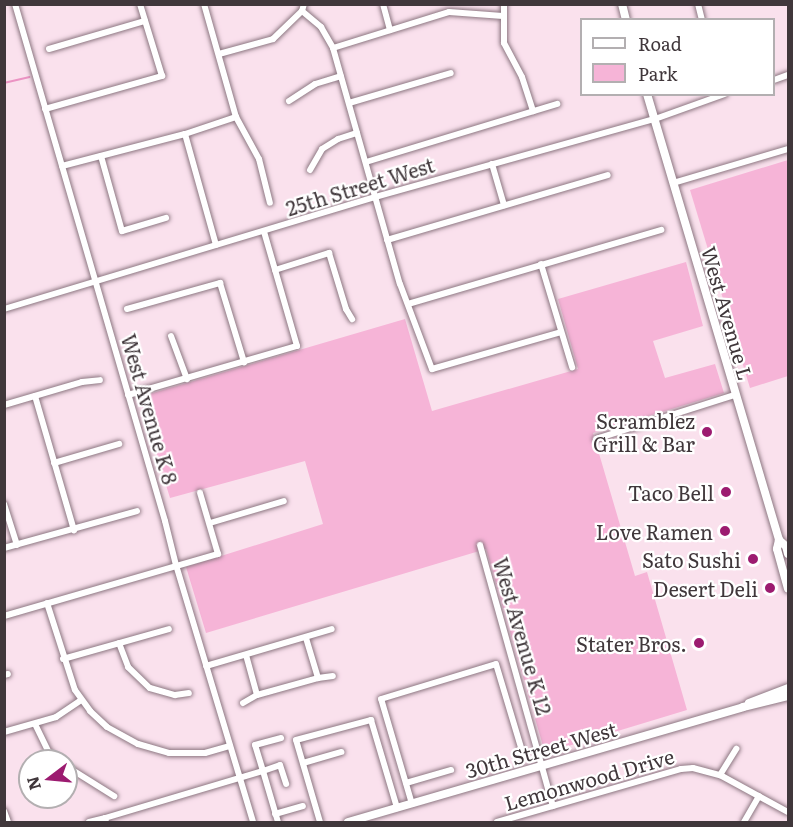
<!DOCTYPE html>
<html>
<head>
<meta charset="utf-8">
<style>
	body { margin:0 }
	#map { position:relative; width:793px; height:827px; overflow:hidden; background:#fae1ed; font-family:Literata,serif }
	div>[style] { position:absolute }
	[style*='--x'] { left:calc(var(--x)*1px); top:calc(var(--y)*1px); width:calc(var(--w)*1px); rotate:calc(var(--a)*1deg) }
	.green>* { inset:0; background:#f6b4d7 }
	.stream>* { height:1.5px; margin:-0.75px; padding:0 0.75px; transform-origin:0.75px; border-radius:0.75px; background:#eb93c3 }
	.roads { filter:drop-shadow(0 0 2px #8d7782) drop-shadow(0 0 2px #8d7782) }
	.minor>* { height:6px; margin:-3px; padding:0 3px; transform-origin:3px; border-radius:3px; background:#fff }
	.major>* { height:8px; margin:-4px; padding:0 4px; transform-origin:4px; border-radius:4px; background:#fff }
	.dots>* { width:16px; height:16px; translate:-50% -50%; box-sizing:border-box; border:3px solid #fff; border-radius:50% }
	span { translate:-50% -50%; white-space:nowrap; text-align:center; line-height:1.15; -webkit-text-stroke:4.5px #fff; paint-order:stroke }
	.street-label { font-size:20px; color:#40373b }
	.poi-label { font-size:20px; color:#40373b }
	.right { translate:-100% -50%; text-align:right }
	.frame { position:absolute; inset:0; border:6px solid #40373b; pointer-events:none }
	.legend { position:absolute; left:580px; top:18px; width:195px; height:78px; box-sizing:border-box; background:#fff; border:2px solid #b3afb1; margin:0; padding:8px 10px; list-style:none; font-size:18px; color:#40373b }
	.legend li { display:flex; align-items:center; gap:12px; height:30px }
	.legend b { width:30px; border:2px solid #b3afb1 }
	.north { position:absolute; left:18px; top:749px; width:60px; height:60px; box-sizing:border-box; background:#fff; border:2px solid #b3afb1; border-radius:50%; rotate:254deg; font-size:16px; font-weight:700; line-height:24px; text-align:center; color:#40373b }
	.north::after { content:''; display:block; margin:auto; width:21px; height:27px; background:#9c1b70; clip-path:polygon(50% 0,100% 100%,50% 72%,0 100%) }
</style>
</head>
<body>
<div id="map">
	<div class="green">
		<div style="clip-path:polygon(788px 160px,788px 376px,750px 388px,690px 190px)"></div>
		<div style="clip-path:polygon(686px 262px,703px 326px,653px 341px,665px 378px,715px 364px,724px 393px,593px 433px,635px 576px,647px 572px,687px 710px,545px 753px,486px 549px,206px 633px,186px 567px,323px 524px,305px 461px,170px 498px,139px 397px,405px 319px,432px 411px,578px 369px,558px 299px)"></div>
	</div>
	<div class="stream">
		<div style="--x:4;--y:83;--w:26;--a:-13"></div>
	</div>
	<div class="roads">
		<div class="minor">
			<div style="--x:15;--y:4;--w:538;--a:73.82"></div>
			<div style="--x:165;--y:521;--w:45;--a:76"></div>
			<div style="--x:176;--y:565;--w:268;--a:73.3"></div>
			<div style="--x:204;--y:4;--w:117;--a:74.2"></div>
			<div style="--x:236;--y:117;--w:48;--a:61.3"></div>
			<div style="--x:259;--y:159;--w:45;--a:76"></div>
			<div style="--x:304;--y:4;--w:7;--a:106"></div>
			<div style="--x:302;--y:11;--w:25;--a:40"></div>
			<div style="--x:321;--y:27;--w:24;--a:60"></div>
			<div style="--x:333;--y:48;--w:245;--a:74.2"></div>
			<div style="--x:400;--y:284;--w:91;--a:69.4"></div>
			<div style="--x:432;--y:369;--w:134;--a:-16"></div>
			<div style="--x:383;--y:4;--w:27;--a:75"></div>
			<div style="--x:504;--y:4;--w:39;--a:90"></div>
			<div style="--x:504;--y:43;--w:38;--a:62"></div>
			<div style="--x:522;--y:77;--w:36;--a:72"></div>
			<div style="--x:698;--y:4;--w:16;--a:76"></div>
			<div style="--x:333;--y:48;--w:121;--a:-17.2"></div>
			<div style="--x:449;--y:12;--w:54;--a:4.2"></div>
			<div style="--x:49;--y:49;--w:100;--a:-16.3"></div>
			<div style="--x:219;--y:54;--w:56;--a:-15.5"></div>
			<div style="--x:273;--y:39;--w:40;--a:-44"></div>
			<div style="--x:774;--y:80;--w:15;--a:-20"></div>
			<div style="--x:289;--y:101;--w:31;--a:-33"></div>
			<div style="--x:315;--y:84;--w:27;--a:-17"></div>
			<div style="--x:349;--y:103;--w:106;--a:-16.4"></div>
			<div style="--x:45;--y:109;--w:122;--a:-15.8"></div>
			<div style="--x:162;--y:76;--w:75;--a:-107"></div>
			<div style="--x:185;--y:134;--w:115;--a:74.4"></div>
			<div style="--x:101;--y:156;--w:78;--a:74.4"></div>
			<div style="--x:122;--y:231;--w:46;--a:-16.5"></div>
			<div style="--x:366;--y:162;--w:200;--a:-16.9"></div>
			<div style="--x:492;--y:164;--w:43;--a:73.7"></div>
			<div style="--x:62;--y:166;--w:127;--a:-14.6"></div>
			<div style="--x:185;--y:134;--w:54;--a:-18.4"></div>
			<div style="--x:310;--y:170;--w:24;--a:-60"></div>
			<div style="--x:322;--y:149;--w:19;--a:-32"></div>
			<div style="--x:338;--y:139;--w:20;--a:-18"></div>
			<div style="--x:673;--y:183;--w:120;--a:-16.5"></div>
			<div style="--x:387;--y:240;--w:230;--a:-16.4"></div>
			<div style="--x:541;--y:264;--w:108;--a:73.2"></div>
			<div style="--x:275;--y:270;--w:57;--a:-17.5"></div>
			<div style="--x:329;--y:253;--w:59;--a:73.1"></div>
			<div style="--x:346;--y:309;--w:12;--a:59"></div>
			<div style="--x:408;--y:304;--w:264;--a:-16.3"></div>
			<div style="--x:4;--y:309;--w:388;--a:-16.8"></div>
			<div style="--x:375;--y:197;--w:291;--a:-15.6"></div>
			<div style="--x:655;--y:119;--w:74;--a:-19.7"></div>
			<div style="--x:127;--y:309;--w:97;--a:-15.6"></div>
			<div style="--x:220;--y:283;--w:83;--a:73.1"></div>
			<div style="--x:171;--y:336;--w:46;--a:69.6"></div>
			<div style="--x:128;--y:395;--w:176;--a:-16.2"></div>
			<div style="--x:297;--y:346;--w:119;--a:-106.1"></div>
			<div style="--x:35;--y:396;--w:140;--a:73.8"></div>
			<div style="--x:4;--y:405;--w:81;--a:-16.4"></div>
			<div style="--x:82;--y:382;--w:18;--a:-6"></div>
			<div style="--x:596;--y:439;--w:146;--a:-17.6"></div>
			<div style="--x:54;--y:463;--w:68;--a:-16.3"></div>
			<div style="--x:4;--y:504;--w:43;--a:72.4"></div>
			<div style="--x:210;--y:523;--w:77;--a:-16.6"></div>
			<div style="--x:480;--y:545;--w:271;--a:74.4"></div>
			<div style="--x:4;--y:548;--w:138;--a:-15.5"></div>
			<div style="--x:47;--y:603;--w:91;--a:72.2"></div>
			<div style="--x:75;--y:690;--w:26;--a:54"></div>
			<div style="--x:90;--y:711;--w:23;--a:43"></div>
			<div style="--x:107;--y:727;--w:35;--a:29"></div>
			<div style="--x:138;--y:744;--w:32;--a:16"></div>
			<div style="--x:169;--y:753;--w:36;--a:0"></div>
			<div style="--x:205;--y:753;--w:26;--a:-16"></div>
			<div style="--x:4;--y:616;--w:223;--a:-16.2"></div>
			<div style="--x:218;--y:554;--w:64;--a:-106.4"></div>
			<div style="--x:306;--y:638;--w:42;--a:73.3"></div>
			<div style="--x:119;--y:643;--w:26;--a:69"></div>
			<div style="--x:128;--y:667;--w:30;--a:44"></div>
			<div style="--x:150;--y:688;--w:26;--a:16"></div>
			<div style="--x:175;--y:695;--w:14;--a:-8"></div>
			<div style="--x:246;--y:655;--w:41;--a:74.6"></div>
			<div style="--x:63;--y:659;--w:110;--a:-15.8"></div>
			<div style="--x:206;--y:666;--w:131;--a:-16.4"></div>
			<div style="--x:4;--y:675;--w:4;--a:-14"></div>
			<div style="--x:243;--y:703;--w:16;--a:-30"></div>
			<div style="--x:257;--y:695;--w:63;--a:-15.6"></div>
			<div style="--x:318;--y:678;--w:15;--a:-8"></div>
			<div style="--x:35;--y:724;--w:30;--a:64"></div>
			<div style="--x:48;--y:751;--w:16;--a:40"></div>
			<div style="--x:4;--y:732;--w:54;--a:-16.1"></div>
			<div style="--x:56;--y:717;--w:30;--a:-34"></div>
			<div style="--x:303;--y:763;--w:40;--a:-16"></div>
			<div style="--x:66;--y:766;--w:57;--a:32"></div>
			<div style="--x:720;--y:775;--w:31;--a:-58"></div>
			<div style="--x:66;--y:780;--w:11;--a:-52"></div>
			<div style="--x:406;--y:783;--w:47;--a:-16.1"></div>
			<div style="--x:412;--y:804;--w:109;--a:-106.4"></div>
			<div style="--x:381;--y:699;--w:120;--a:-16.9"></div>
			<div style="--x:496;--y:664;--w:94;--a:73.3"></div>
			<div style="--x:4;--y:811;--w:12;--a:70"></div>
			<div style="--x:275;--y:814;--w:29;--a:-16"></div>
			<div style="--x:89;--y:822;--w:16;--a:-14"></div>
			<div style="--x:106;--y:822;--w:4;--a:-104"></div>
			<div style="--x:105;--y:818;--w:165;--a:-16.6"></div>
			<div style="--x:263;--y:771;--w:27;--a:-107"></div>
			<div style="--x:255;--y:745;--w:27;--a:-15"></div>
			<div style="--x:278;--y:822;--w:53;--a:-106.4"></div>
			<div style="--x:263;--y:771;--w:18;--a:-19"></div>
			<div style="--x:280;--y:765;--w:20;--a:72"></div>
			<div style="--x:320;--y:822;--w:85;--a:-106.3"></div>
			<div style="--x:296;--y:740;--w:78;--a:-14.9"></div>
			<div style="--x:371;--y:720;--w:92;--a:73.5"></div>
			<div style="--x:497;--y:822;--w:191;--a:-16.1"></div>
			<div style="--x:681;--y:769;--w:12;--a:-5"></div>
			<div style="--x:693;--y:768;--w:28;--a:15"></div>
			<div style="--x:720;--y:775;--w:77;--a:28.6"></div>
			<div style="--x:744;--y:822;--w:30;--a:-60"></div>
		</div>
		<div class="major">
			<div style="--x:622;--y:4;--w:16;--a:76"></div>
			<div style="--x:647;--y:94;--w:465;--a:73.5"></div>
			<div style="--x:779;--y:540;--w:9;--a:103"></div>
			<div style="--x:777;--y:549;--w:41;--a:74.6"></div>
			<div style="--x:779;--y:540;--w:9;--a:41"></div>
			<div style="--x:786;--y:546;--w:8;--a:76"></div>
			<div style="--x:749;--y:703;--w:42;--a:-21"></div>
			<div style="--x:348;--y:822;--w:411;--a:-16.2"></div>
			<div style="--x:743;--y:707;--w:46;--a:-13.7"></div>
		</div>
	</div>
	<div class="dots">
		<div style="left:707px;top:432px;background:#9c1b70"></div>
		<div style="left:726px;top:492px;background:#9c1b70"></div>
		<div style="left:725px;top:531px;background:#9c1b70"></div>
		<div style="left:753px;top:559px;background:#9c1b70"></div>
		<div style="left:770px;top:588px;background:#9c1b70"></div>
		<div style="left:699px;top:643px;background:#9c1b70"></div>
	</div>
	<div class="street-label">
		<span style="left:360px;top:186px;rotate:-17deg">25th Street West</span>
		<span style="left:728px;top:313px;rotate:74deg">West Avenue L</span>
		<span style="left:150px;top:409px;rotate:74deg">West Avenue K 8</span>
		<span style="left:523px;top:636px;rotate:74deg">West Avenue K 12</span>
		<span style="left:541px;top:749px;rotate:-16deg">30th Street West</span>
		<span style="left:589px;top:779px;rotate:-16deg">Lemonwood Drive</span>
	</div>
	<div class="poi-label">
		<span class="right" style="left:695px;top:432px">Scramblez<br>Grill &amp; Bar</span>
		<span class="right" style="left:714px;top:492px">Taco Bell</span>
		<span class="right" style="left:713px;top:531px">Love Ramen</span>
		<span class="right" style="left:741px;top:559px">Sato Sushi</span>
		<span class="right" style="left:758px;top:588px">Desert Deli</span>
		<span class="right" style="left:687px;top:643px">Stater Bros.</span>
	</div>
	<div class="frame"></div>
	<ul class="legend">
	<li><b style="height:8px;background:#fff"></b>Road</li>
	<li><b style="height:16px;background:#f6b4d7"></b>Park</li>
	</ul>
	<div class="north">N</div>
</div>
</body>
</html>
